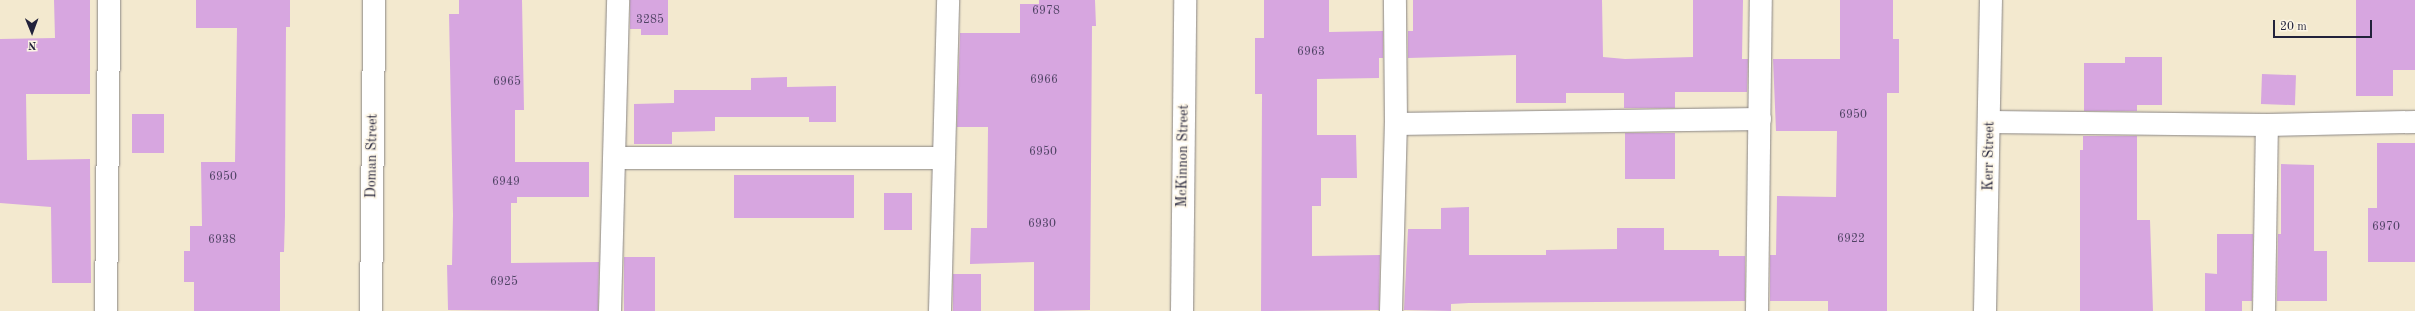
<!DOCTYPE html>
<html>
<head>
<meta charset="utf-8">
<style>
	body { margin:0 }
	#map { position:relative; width:2415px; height:311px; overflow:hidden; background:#f3e9cf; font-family:"Old Standard TT",serif }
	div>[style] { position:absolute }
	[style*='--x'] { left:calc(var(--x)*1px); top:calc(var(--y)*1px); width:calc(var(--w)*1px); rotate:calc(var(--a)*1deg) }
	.building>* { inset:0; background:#d7a6e0; transform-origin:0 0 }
	.roads { filter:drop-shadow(0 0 1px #8a8685) drop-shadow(0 0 1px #8a8685) }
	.minor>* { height:22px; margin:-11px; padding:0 11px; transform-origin:11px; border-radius:11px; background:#fff }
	span { translate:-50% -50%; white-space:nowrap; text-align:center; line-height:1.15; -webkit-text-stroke:3px #fcf5e5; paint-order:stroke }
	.number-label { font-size:12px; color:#4f4364 }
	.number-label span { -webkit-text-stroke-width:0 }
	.street-label { font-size:14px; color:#22223b }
	.north { position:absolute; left:12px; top:12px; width:40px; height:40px; -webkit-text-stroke:3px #fcf5e5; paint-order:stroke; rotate:179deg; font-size:11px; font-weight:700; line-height:16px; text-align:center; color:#22223b }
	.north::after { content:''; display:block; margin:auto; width:14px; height:18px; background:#22223b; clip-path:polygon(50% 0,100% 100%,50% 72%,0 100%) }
	.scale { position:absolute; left:2273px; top:20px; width:99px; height:18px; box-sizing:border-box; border:2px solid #22223b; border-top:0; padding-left:5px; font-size:12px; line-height:14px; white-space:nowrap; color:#22223b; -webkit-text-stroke:3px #fcf5e5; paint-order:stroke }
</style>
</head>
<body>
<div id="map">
	<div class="building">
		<div style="clip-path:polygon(54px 0,90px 0,90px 94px,26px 94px,27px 160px,90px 159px,91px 283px,52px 283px,51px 207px,0 203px,0 39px,55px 38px)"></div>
		<div style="clip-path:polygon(196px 0,290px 0,290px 27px,286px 27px,285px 216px,284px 252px,280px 252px,280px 311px,194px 311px,194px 282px,184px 282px,184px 251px,190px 251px,190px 226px,202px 226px,201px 162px,235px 162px,237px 28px,196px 28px)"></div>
		<div style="clip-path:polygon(459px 0,522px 0,524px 110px,515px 110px,515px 162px,589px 162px,589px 197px,517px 197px,517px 203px,511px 203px,511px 263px,599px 262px,598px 311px,448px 310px,447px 265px,452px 265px,453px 215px,449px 14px,459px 14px)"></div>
		<div style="clip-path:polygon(630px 0,668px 0,668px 35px,641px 35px,641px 29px,630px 29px)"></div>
		<div style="clip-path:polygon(1039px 0,1095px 0,1096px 26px,1092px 26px,1090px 310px,1034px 311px,1034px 262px,970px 264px,971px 228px,987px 228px,988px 127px,957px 127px,960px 33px,1020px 33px,1020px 4px,1039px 4px)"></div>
		<div style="clip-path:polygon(1264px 0,1329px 0,1329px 32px,1383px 31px,1383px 58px,1379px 58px,1379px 78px,1317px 79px,1317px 135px,1356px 135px,1357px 178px,1321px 178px,1321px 206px,1312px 206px,1312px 256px,1380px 255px,1379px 310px,1261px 311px,1262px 94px,1255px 94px,1255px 38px,1264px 38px)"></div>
		<div style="clip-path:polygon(1413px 0,1602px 0,1603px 57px,1625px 59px,1693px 57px,1693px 0,1743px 0,1742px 59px,1748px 59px,1747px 92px,1675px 92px,1675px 108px,1624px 108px,1624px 93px,1566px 93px,1566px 103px,1516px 103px,1516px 55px,1408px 58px,1408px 31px,1413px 31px)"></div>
		<div style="clip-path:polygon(1840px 0,1893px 0,1893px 39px,1899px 39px,1899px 93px,1887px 93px,1887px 311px,1828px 311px,1828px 301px,1770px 301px,1770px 255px,1776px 255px,1777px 196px,1836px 197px,1837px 131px,1776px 131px,1773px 59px,1840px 59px)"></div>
		<div style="clip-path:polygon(2356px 0,2415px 0,2415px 70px,2393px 70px,2393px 96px,2356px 96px)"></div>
		<div style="clip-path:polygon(2125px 57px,2162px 57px,2162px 105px,2137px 105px,2137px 111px,2084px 111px,2084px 63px,2125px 63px)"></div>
		<div style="left:2262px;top:74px;width:34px;height:30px;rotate:2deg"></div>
		<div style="clip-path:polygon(787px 77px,787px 87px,836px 86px,836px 122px,809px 122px,809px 117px,715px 117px,715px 131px,672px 132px,672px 144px,634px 144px,634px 104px,674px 103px,674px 90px,751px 90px,751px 78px)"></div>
		<div style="left:132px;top:114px;width:32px;height:39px"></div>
		<div style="left:1625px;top:133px;width:50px;height:46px"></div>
		<div style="clip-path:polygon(2083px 136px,2137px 136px,2137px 220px,2150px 220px,2153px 311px,2080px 311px,2080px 150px,2083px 150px)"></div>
		<div style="clip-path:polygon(2377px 143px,2415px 143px,2415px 262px,2368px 262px,2368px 208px,2377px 208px)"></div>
		<div style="clip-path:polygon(2281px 164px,2314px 165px,2314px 251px,2327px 251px,2327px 301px,2277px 301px,2278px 234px,2281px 234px)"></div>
		<div style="left:734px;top:175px;width:120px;height:43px"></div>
		<div style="left:912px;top:193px;width:37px;height:28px;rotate:90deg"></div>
		<div style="clip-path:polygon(1469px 207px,1469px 255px,1546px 255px,1546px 250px,1617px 249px,1617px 228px,1664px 228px,1664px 250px,1719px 250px,1719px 256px,1745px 256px,1745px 301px,1469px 303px,1451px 304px,1451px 311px,1404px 310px,1408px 229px,1441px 229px,1441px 208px)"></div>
		<div style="clip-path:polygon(2217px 234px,2253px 234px,2252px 301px,2242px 301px,2242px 311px,2205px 311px,2205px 273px,2217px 274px)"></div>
		<div style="left:624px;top:257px;width:31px;height:54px"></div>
		<div style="left:953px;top:274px;width:28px;height:37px"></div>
	</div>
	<div class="roads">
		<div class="minor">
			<div style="--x:1990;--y:122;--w:277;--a:0.6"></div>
			<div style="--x:2267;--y:125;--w:148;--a:-1.2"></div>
			<div style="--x:1396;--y:124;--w:364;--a:-0.8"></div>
			<div style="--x:616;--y:158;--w:327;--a:0"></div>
			<div style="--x:106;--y:311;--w:311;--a:-89.4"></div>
			<div style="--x:371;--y:311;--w:311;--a:-89.4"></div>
			<div style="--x:610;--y:311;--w:311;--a:-88.5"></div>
			<div style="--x:940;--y:311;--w:311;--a:-88.5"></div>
			<div style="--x:1182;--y:311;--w:311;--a:-89.4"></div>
			<div style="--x:1391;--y:311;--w:187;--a:-88.5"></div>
			<div style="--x:1396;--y:124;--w:124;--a:-90.5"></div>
			<div style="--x:1757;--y:311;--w:311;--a:-89.3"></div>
			<div style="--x:1985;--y:311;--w:311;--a:-88.9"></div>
			<div style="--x:2264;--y:311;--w:186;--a:-89.1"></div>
		</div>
	</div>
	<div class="number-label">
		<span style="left:1046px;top:12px">6978</span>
		<span style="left:650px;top:21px">3285</span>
		<span style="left:1311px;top:53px">6963</span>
		<span style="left:1044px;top:81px">6966</span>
		<span style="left:507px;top:83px">6965</span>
		<span style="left:1853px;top:116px">6950</span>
		<span style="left:1043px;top:153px">6950</span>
		<span style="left:223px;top:178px">6950</span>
		<span style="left:506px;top:183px">6949</span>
		<span style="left:1042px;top:225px">6930</span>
		<span style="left:2386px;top:228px">6970</span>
		<span style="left:1851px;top:240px">6922</span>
		<span style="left:222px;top:241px">6938</span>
		<span style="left:504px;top:283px">6925</span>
	</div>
	<div class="street-label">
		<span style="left:372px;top:156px;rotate:-89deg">Doman Street</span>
		<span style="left:1183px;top:156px;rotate:-89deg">McKinnon Street</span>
		<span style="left:1989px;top:156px;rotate:-89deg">Kerr Street</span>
	</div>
	<div class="north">N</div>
	<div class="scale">20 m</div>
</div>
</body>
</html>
